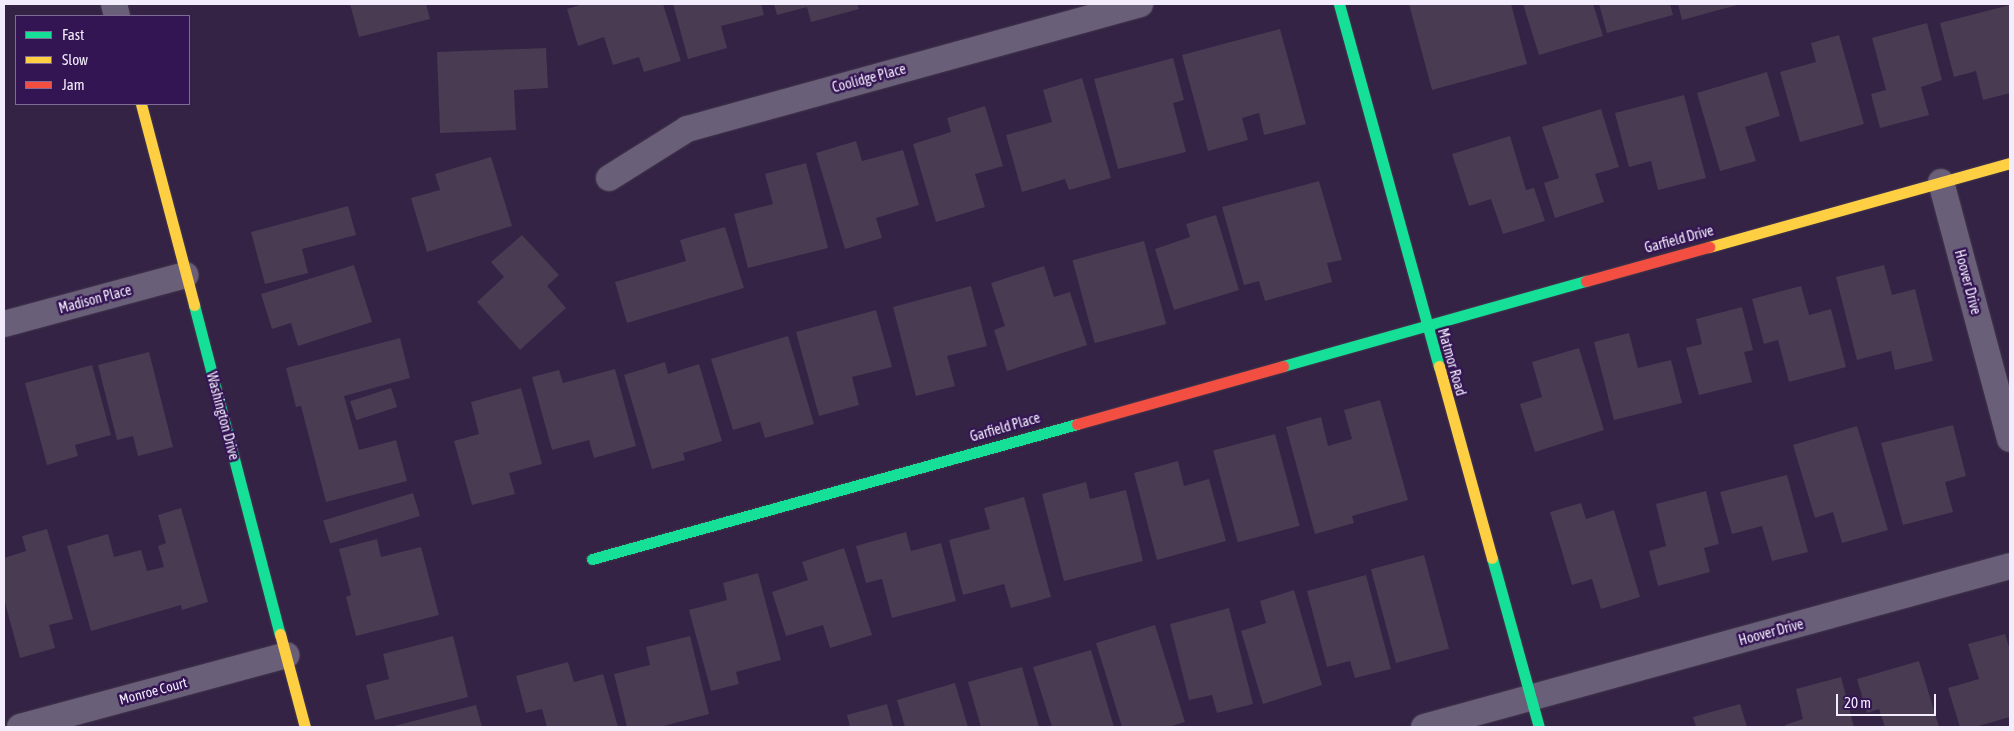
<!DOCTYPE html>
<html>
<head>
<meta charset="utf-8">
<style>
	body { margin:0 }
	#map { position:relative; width:2014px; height:731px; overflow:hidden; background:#342345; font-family:"Asap Condensed",sans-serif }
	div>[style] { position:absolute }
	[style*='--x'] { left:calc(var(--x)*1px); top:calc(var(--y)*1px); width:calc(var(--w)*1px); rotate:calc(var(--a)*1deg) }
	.building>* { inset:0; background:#493b52; transform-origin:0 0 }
	.roads { filter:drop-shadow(0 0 1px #42374d) drop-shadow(0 0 1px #42374d) }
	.street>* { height:26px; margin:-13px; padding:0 13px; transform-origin:13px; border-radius:13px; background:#6a5f78 }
	.fast>* { height:11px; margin:-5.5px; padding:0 5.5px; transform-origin:5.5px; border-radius:5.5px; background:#16e098 }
	.slow>* { height:11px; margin:-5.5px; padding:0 5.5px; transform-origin:5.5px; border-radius:5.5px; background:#ffcf43 }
	.jam>* { height:11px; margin:-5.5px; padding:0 5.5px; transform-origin:5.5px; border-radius:5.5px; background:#f24e42 }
	span { translate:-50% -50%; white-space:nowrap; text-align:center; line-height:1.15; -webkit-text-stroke:5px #341553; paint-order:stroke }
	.street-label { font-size:14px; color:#f2ecfc }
	.frame { position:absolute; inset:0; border:5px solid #f2ecfc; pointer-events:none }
	.legend { position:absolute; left:15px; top:15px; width:175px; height:90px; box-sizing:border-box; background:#341553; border:1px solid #806b97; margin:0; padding:6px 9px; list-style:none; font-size:15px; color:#f2ecfc }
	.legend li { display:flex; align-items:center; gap:10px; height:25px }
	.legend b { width:25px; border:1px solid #806b97 }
	.scale { position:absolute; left:1836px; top:694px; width:100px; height:22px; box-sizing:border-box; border:2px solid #f2ecfc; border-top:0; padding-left:6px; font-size:15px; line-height:18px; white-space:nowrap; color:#f2ecfc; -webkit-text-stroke:4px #341553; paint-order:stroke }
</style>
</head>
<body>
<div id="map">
	<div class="building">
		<div style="clip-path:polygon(350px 4px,426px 4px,430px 19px,359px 37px)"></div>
		<div style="clip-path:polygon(583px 4px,663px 4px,681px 61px,644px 72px,639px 57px,613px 65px,604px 37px,578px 46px,567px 9px)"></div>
		<div style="clip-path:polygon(673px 4px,761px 4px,764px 15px,721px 26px,727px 48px,688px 59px)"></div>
		<div style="clip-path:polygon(774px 4px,857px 4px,859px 9px,811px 22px,807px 7px,777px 15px)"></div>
		<div style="clip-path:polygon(1409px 4px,1511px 4px,1527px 64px,1432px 90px)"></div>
		<div style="clip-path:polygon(1523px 4px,1593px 4px,1603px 36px,1539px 55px)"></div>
		<div style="clip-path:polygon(1599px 4px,1670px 4px,1673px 15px,1607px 33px)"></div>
		<div style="clip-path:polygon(1678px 4px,1741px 4px,1682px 20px)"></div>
		<div style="clip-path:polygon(2010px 5px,2010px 93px,1983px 100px,1976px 71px,1954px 77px,1940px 23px)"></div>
		<div style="clip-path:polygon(1927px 23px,1942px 80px,1921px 87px,1929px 115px,1880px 128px,1871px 94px,1886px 90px,1872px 38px)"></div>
		<div style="clip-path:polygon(1280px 29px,1306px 124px,1264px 135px,1259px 113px,1242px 118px,1248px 140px,1208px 151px,1182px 55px)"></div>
		<div style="clip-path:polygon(1839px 35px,1864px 124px,1800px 142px,1780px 72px,1816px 62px,1811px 43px)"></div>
		<div style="clip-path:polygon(546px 48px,548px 88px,514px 90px,516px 130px,440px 133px,437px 52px)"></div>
		<div style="clip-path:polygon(1173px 58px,1184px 100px,1173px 103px,1186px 152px,1118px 169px,1094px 79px)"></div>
		<div style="clip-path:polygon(1767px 72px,1780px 116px,1745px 127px,1756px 161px,1720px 171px,1697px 93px)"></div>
		<div style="clip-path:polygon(1082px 78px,1111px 178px,1069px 190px,1065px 179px,1022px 192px,1006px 135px,1052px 122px,1043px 90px)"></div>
		<div style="clip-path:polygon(1684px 95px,1706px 178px,1658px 190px,1651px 161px,1629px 167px,1615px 113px)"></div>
		<div style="clip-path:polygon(985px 106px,1003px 166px,975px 174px,985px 207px,936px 222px,913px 144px,951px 132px,947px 118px)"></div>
		<div style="clip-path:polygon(1601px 109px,1619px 167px,1595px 174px,1604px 202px,1555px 218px,1544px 183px,1559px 178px,1542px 127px)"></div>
		<div style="clip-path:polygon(1510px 136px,1526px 190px,1534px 188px,1545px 221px,1503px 234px,1491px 199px,1469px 206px,1452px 154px)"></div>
		<div style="clip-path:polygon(856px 141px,862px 161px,903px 150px,919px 205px,876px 218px,882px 238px,845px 249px,816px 153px)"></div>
		<div style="clip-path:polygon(491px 157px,512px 226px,427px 252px,411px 198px,440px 190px,435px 174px)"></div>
		<div style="clip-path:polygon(806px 163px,828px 248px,748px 268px,734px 214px,773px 204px,765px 174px)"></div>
		<div style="clip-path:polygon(1319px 181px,1342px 260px,1327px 263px,1332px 282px,1265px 301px,1259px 281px,1244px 285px,1222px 207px)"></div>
		<div style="clip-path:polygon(348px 206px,356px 235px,302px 249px,308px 273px,265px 284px,251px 232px)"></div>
		<div style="clip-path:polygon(1216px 215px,1239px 290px,1174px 310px,1155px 249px,1190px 237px,1186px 224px)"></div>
		<div style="clip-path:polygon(725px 227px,744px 288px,627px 323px,615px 282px,686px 261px,680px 240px)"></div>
		<div style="clip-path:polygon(522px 235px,559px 275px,547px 286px,566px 308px,520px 350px,477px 302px,504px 277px,491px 262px)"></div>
		<div style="left:1144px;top:241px;width:86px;height:74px;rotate:75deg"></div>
		<div style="clip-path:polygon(354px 265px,372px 322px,298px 346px,291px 323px,272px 329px,261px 294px)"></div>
		<div style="clip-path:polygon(1884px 265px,1892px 295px,1915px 289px,1933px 361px,1895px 370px,1891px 351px,1857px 360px,1836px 277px)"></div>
		<div style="clip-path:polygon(1044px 266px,1054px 297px,1070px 292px,1087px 345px,1007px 371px,994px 330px,1005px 326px,991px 283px)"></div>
		<div style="clip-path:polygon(971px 286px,987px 346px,947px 356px,955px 386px,916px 396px,893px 307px)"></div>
		<div style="clip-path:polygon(1801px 286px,1809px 315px,1831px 309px,1846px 367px,1789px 382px,1778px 340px,1764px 344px,1752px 299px)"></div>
		<div style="clip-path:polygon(1742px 307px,1753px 350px,1744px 352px,1752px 382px,1699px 395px,1686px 348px,1702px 344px,1696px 319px)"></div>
		<div style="clip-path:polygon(876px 310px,892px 367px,852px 377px,859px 405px,819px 416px,796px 332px)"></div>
		<div style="clip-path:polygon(1629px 333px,1638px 368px,1671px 360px,1682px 403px,1614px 420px,1594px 342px)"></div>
		<div style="clip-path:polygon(788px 336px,814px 424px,765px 438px,760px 422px,733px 430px,711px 359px)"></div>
		<div style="clip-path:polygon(400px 338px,410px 378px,344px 396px,359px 450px,396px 440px,407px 481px,326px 502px,301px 406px,296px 407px,286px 368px)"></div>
		<div style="clip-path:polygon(1579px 348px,1604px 430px,1535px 452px,1520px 404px,1542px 397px,1532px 362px)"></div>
		<div style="clip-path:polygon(149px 352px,173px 447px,138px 456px,133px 436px,117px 440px,98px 365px)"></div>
		<div style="clip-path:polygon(665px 362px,668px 374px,699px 364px,722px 441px,683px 453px,685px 460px,652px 469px,624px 375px)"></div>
		<div style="clip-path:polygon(92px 365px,111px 435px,75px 445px,78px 456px,47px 465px,25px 383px)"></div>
		<div style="clip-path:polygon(615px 369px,636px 446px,594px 458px,589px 440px,552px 450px,532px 377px,559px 370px,563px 383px)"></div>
		<div style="left:391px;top:388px;width:20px;height:43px;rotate:72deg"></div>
		<div style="clip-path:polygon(521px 388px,542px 464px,509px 473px,515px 494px,472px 505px,454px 441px,479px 434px,471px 402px)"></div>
		<div style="clip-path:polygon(1380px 400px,1408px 500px,1352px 516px,1354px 523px,1315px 534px,1286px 427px,1321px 417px,1328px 446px,1352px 439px,1344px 410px)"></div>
		<div style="clip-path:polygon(1953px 425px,1966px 476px,1945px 482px,1953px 512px,1903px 525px,1881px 443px)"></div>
		<div style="clip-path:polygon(1857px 426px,1888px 530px,1842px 543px,1833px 512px,1815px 518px,1793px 445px)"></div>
		<div style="left:1275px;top:434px;width:95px;height:64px;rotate:75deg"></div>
		<div style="clip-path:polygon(1178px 461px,1184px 486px,1209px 479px,1226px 541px,1157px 560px,1134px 473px)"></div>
		<div style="clip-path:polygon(1787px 475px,1808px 552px,1772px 561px,1762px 526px,1732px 534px,1720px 492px)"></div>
		<div style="clip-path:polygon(1086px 482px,1090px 499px,1126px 490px,1143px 561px,1064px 581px,1042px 494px)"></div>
		<div style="clip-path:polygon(1706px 491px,1719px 544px,1704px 548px,1710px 572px,1658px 586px,1649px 551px,1666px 546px,1656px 504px)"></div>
		<div style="left:413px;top:493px;width:24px;height:94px;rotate:73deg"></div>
		<div style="clip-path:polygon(1024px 497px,1051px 597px,1011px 608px,1004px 584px,963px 595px,949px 540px,990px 529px,984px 508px)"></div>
		<div style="clip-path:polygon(1581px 503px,1586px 519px,1614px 510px,1640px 597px,1601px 609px,1592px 579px,1572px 585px,1550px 512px)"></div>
		<div style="clip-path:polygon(181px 508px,208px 602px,182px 610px,181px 605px,91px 631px,67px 546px,108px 534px,114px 557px,141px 550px,147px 571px,164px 567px,158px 546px,166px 543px,158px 515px)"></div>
		<div style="clip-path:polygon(47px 529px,73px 619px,49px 625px,55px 648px,20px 658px,4px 599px,4px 558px,26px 551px,22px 536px)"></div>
		<div style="clip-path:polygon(906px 532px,911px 551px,941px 543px,956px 601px,892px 618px,882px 579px,866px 583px,856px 546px)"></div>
		<div style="clip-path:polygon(377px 539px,381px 557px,421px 547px,439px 615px,356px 636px,346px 597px,351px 595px,339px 549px)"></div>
		<div style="clip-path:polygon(844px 548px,872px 635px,830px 648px,823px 625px,786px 636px,772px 592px,808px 580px,802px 562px)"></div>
		<div style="left:1424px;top:555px;width:97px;height:55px;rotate:75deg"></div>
		<div style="clip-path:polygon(758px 573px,781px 660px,736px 672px,739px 684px,711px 691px,689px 610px,727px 600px,723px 583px)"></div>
		<div style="clip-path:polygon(1366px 575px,1391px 669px,1355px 678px,1350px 661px,1327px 667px,1307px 591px)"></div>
		<div style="clip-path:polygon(1294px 590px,1322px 685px,1263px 704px,1241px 631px,1266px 623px,1260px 601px)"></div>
		<div style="clip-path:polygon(1229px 608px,1253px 704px,1217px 713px,1212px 695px,1189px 700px,1170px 624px)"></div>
		<div style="clip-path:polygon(1155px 625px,1185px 722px,1168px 727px,1122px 727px,1096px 643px)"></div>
		<div style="clip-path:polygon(2005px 634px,2010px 650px,2010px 717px,1975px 727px,1960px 727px,1948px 688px,1979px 679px,1968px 644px)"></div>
		<div style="clip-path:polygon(453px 636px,468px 697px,375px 720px,366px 685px,389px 679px,383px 654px)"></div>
		<div style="clip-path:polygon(690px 636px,709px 714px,660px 727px,627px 727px,614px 674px,650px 665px,646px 647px)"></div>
		<div style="clip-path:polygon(1091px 650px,1114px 727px,1052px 727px,1033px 667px)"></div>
		<div style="clip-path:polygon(1919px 661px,1939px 727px,1885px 727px,1879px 709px,1867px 713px,1857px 679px)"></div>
		<div style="clip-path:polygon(568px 662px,574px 682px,603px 674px,618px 727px,547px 727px,542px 709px,526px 713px,516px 676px)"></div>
		<div style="clip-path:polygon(1022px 667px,1039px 727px,981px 727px,968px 682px)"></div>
		<div style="clip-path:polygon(1841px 677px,1854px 727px,1786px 727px,1785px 725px,1803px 719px,1796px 689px)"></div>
		<div style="clip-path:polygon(955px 683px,968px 727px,905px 727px,897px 700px)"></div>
		<div style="clip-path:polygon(887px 704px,893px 727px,850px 727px,847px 715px)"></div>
		<div style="clip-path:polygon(1740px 704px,1747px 727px,1696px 727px,1693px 717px)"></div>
		<div style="clip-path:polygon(476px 705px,482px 727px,390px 727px)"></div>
	</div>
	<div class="roads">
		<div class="street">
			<div style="--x:114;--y:4;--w:12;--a:76"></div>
			<div style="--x:609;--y:178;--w:92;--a:-32.1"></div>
			<div style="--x:687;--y:129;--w:470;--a:-15.4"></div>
			<div style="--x:1941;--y:182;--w:266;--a:75"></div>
			<div style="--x:4;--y:324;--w:188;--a:-15.1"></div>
			<div style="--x:20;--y:727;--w:276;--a:-15.1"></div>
			<div style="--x:1424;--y:727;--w:608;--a:-15.36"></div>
		</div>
		<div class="fast">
			<div style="--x:1339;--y:4;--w:376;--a:74.6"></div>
			<div style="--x:194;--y:305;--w:340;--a:75.4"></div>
			<div style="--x:1283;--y:366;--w:315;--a:-15.7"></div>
			<div style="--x:1492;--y:558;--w:175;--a:74.5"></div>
			<div style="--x:592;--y:559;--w:503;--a:-15.55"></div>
		</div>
		<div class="slow">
			<div style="--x:141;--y:104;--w:208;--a:75.2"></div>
			<div style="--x:1709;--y:247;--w:313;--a:-15.6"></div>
			<div style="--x:1439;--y:366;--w:199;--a:74.6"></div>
			<div style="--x:280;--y:634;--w:96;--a:75"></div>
		</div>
		<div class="jam">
			<div style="--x:1586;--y:281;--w:128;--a:-15.5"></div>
			<div style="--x:1077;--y:424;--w:214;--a:-15.7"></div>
		</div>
	</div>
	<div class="street-label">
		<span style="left:869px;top:78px;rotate:-15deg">Coolidge Place</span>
		<span style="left:1679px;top:239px;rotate:-15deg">Garfield Drive</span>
		<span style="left:1968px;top:282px;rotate:75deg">Hoover Drive</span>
		<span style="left:95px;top:299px;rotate:-15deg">Madison Place</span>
		<span style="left:1452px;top:362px;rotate:74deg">Matmor Road</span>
		<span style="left:223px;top:416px;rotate:75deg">Washington Drive</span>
		<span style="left:1005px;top:427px;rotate:-16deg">Garfield Place</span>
		<span style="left:1771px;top:632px;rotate:-15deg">Hoover Drive</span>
		<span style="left:153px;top:691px;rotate:-15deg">Monroe Court</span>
	</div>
	<div class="frame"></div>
	<ul class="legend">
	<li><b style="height:6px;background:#16e098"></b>Fast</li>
	<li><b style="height:6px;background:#ffcf43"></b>Slow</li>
	<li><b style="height:6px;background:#f24e42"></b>Jam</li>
	</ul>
	<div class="scale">20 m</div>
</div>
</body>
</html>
